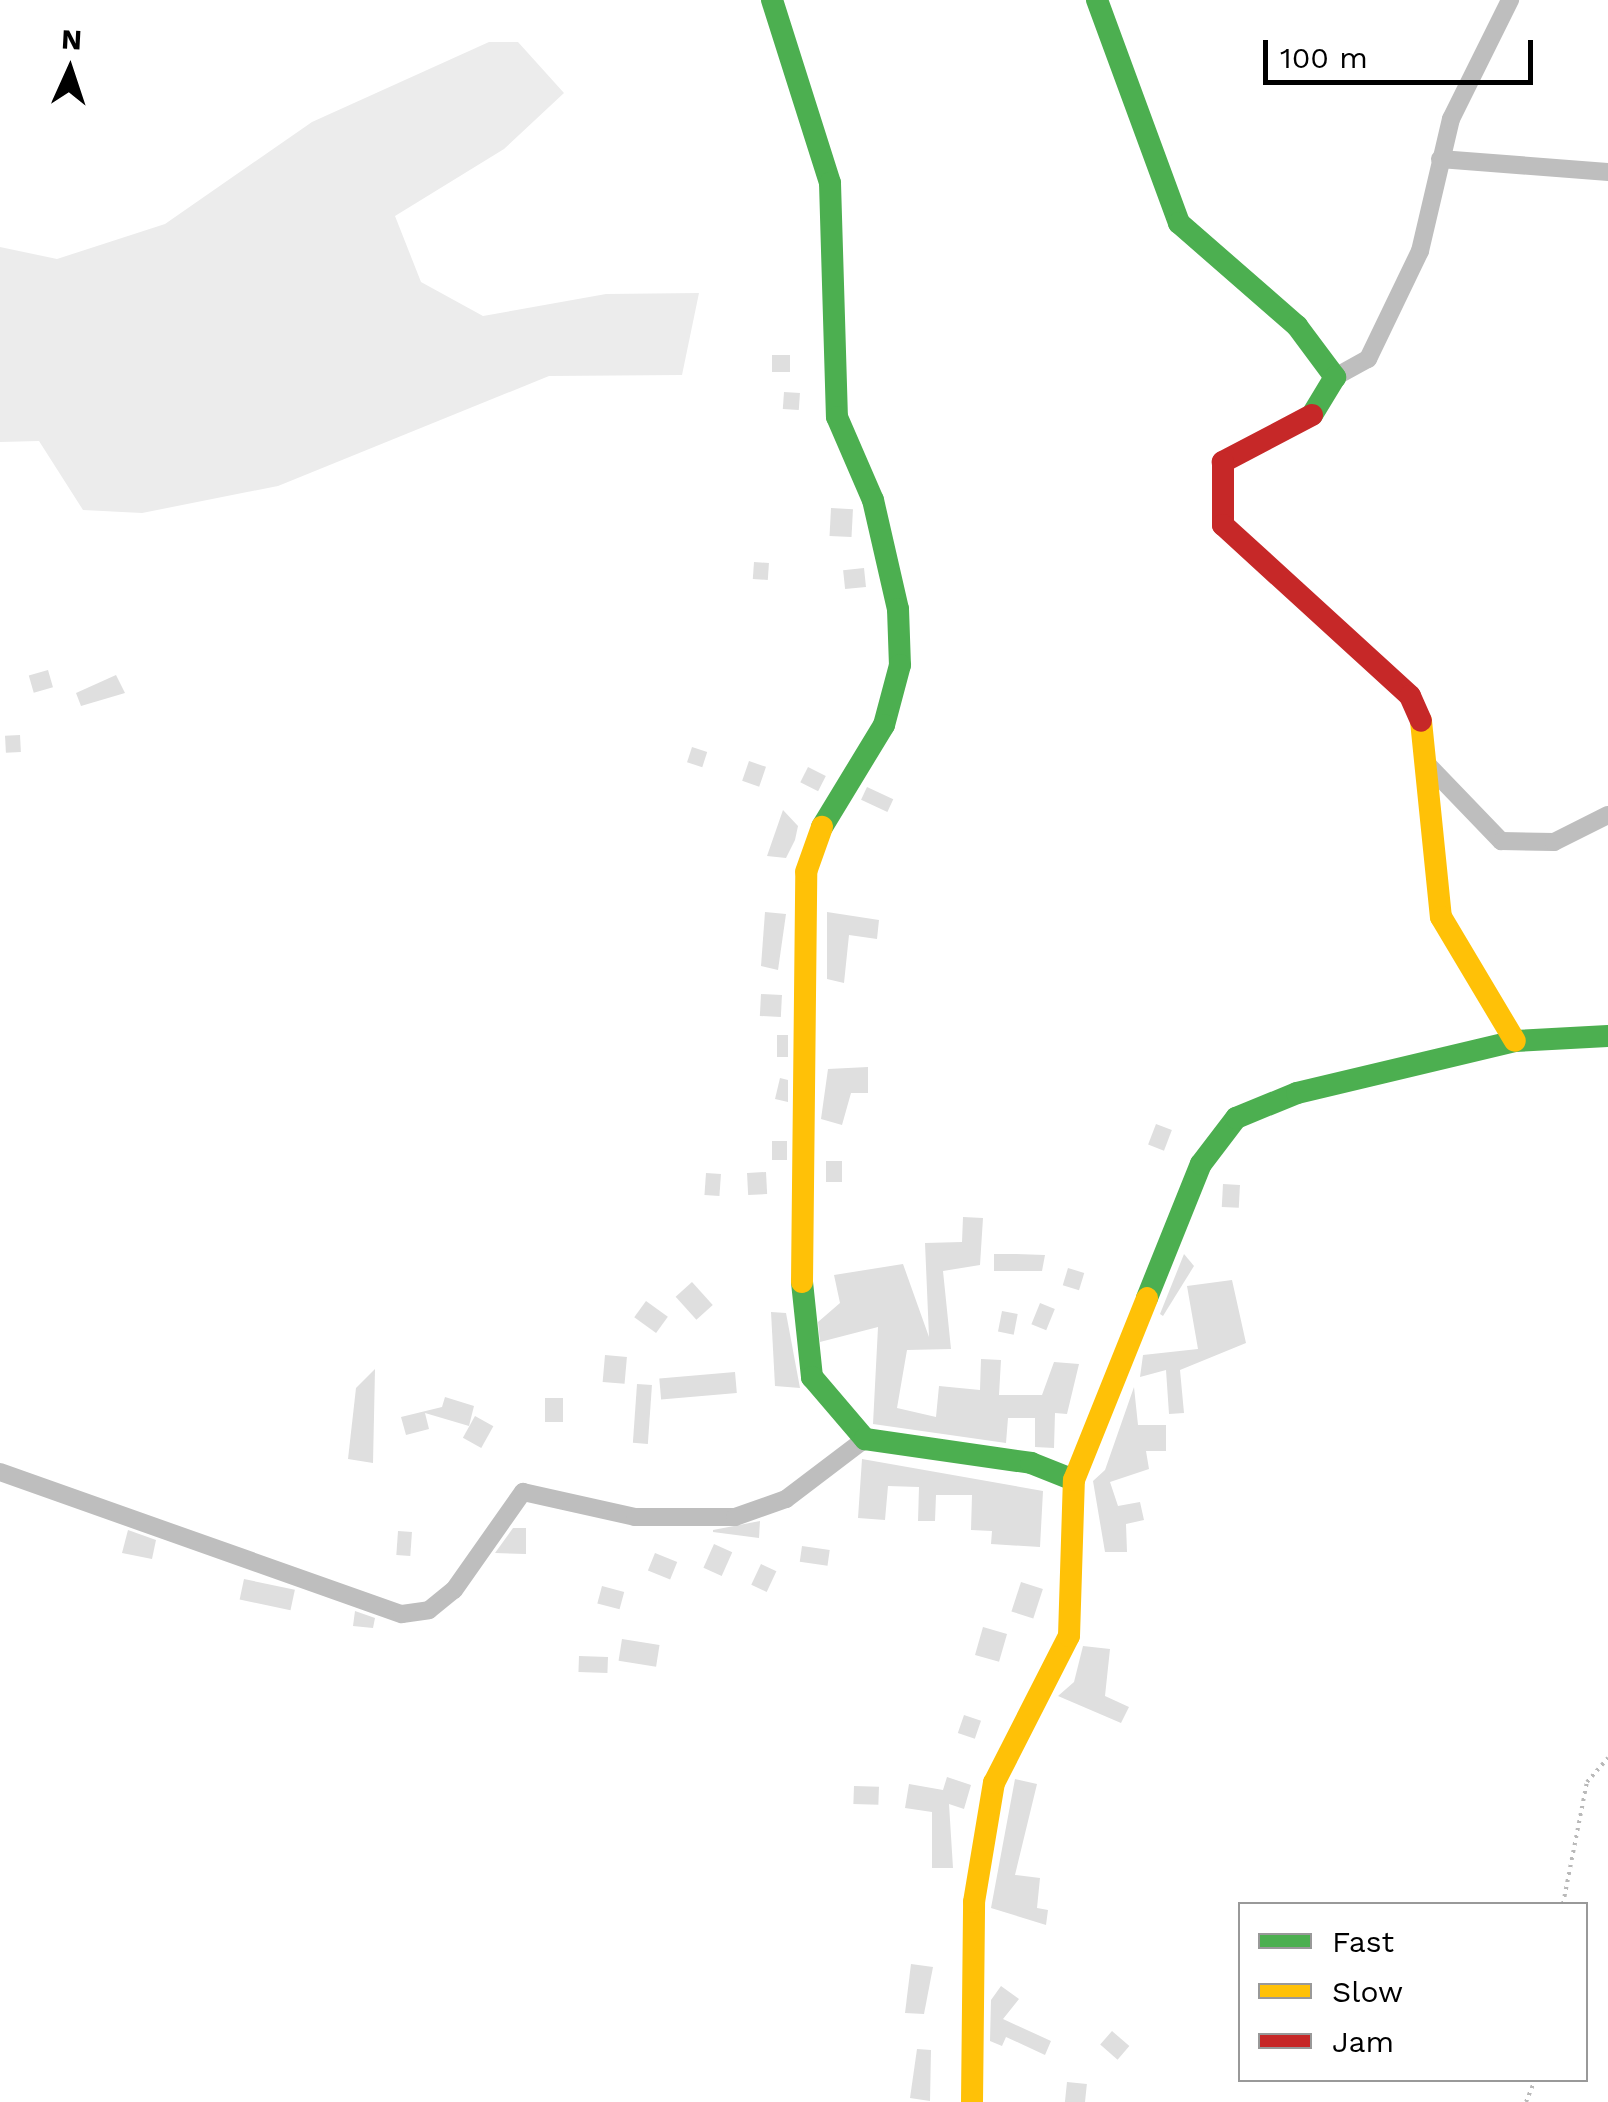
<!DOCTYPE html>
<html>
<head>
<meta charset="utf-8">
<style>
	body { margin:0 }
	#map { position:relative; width:1608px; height:2102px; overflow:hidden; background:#fff; font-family:"Work Sans",sans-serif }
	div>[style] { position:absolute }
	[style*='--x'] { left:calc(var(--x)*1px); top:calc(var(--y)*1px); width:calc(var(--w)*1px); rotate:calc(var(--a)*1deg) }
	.green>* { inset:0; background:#ececec }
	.building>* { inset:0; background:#dfdfdf; transform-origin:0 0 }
	.path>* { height:4px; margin-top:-2px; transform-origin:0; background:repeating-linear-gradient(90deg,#b9b9b9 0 2.5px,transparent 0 7.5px) }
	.street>* { height:18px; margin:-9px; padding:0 9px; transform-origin:9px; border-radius:9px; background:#bebebe }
	.fast>* { height:22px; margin:-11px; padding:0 11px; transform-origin:11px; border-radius:11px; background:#4caf50 }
	.slow>* { height:22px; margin:-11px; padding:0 11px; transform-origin:11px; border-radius:11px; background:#ffc107 }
	.jam>* { height:22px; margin:-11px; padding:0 11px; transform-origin:11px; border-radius:11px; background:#c62828 }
	span { translate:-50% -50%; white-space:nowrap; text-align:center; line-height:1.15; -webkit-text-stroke:10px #fff; paint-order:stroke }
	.legend { position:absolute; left:1238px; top:1902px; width:350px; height:180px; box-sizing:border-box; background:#fff; border:2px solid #999; margin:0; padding:12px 18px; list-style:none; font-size:30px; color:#000 }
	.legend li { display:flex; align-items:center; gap:20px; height:50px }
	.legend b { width:50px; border:2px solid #999 }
	.north { position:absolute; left:20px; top:20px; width:100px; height:100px; -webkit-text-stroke:8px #fff; paint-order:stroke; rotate:3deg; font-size:28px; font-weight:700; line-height:40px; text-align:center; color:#000 }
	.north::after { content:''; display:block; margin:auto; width:35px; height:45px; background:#000; clip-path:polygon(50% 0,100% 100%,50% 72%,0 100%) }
	.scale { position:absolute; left:1263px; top:40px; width:270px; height:45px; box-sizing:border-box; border:5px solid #000; border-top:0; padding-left:12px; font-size:30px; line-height:35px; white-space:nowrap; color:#000; -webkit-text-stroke:8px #fff; paint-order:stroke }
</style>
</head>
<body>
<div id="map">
	<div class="green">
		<div style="clip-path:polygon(489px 42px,518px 42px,564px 93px,504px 149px,395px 216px,421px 282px,483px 316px,606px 294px,699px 293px,682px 375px,549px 376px,278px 486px,142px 513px,83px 510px,39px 441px,0 442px,0 247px,57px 259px,165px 224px,312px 122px)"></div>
	</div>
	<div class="building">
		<div style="left:790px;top:355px;width:17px;height:18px;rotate:90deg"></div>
		<div style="left:784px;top:392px;width:16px;height:17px;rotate:4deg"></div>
		<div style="left:831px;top:508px;width:22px;height:28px;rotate:3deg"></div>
		<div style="left:754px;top:562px;width:15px;height:17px;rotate:4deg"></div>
		<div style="left:864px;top:568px;width:19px;height:21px;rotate:84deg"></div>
		<div style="left:48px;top:670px;width:18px;height:20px;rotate:74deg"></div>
		<div style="clip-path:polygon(116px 675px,125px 693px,81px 706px,76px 693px)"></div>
		<div style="left:20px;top:735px;width:17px;height:15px;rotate:87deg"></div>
		<div style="left:692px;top:747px;width:16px;height:16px;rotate:18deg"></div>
		<div style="left:749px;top:761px;width:18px;height:21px;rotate:19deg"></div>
		<div style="left:808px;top:767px;width:20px;height:17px;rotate:27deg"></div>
		<div style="left:867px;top:787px;width:29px;height:14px;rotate:25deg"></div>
		<div style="clip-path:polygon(783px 810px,798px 826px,795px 840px,786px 858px,767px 856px)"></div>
		<div style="clip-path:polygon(765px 912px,786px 914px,778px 970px,761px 966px)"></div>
		<div style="clip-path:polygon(827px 912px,879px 920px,877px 939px,849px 935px,844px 983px,827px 979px)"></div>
		<div style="left:761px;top:994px;width:21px;height:22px;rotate:3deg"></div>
		<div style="left:777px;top:1035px;width:11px;height:22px"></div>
		<div style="clip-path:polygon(868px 1067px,868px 1093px,851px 1093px,842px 1125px,821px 1119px,828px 1069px)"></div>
		<div style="clip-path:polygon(780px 1078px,788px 1080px,788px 1102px,775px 1099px)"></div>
		<div style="left:1156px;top:1124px;width:17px;height:22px;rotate:21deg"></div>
		<div style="left:772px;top:1141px;width:15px;height:19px"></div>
		<div style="left:826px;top:1161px;width:16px;height:21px"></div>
		<div style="left:766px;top:1172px;width:22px;height:19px;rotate:87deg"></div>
		<div style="left:706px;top:1173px;width:15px;height:22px;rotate:4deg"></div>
		<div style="left:1223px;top:1184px;width:17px;height:23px;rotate:3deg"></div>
		<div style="clip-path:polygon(963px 1217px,983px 1218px,980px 1265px,943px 1271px,951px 1349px,907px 1350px,897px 1408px,936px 1417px,939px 1386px,980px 1390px,981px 1359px,1001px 1360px,999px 1395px,1042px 1395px,1054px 1362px,1079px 1364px,1067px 1414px,1055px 1413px,1054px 1448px,1035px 1447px,1035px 1418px,1008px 1418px,1006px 1443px,873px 1424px,878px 1327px,820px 1342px,818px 1322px,840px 1303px,834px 1275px,903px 1264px,929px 1337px,925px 1243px,962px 1242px)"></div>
		<div style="clip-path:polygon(994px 1254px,1015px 1254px,1045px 1255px,1042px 1271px,994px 1271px)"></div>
		<div style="clip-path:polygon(1184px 1254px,1194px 1266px,1163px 1316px,1160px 1314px)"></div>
		<div style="left:1068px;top:1268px;width:17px;height:18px;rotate:17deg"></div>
		<div style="clip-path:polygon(1232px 1280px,1246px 1343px,1180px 1370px,1184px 1413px,1169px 1414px,1166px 1370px,1140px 1377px,1143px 1355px,1198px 1349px,1187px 1286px)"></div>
		<div style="left:692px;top:1282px;width:31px;height:22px;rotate:48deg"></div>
		<div style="left:646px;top:1301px;width:27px;height:20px;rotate:36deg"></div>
		<div style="left:1040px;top:1303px;width:16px;height:23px;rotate:22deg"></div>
		<div style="left:1002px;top:1311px;width:16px;height:21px;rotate:11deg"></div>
		<div style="clip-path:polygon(771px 1312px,786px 1313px,800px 1388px,775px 1386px)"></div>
		<div style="left:605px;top:1355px;width:22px;height:27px;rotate:5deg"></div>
		<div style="clip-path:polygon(375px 1369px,373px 1463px,348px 1459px,356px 1388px)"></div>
		<div style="left:735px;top:1372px;width:21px;height:76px;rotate:85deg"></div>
		<div style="left:637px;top:1384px;width:15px;height:59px;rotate:4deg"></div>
		<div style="clip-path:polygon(1134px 1387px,1138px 1425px,1166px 1425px,1166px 1451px,1146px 1451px,1149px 1469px,1110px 1482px,1118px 1506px,1140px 1502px,1144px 1520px,1126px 1524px,1127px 1552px,1105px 1552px,1093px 1481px,1105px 1470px)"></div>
		<div style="clip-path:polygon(445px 1397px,474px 1406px,469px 1426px,425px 1413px,429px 1429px,406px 1435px,401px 1417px,442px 1407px)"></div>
		<div style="left:545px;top:1398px;width:18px;height:24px"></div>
		<div style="left:475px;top:1416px;width:21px;height:25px;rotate:29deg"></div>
		<div style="clip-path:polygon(862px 1459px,1043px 1491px,1040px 1547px,991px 1544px,992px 1531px,971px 1530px,972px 1495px,936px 1495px,935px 1521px,918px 1521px,919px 1487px,888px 1486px,885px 1520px,858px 1518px)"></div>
		<div style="clip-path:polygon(760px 1521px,759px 1538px,713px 1532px,713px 1530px)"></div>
		<div style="clip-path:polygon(513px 1528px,526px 1528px,526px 1554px,495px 1553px)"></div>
		<div style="clip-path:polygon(128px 1530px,156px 1540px,152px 1559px,122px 1553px)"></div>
		<div style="left:398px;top:1531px;width:14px;height:24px;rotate:4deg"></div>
		<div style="left:714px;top:1544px;width:20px;height:26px;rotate:24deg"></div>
		<div style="left:802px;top:1546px;width:28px;height:16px;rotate:8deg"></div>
		<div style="left:655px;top:1553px;width:24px;height:19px;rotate:22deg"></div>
		<div style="left:761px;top:1564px;width:17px;height:23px;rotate:25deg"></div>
		<div style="left:244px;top:1579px;width:52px;height:21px;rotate:12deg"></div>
		<div style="left:1021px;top:1582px;width:23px;height:31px;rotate:18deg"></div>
		<div style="left:602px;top:1586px;width:23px;height:18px;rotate:15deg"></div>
		<div style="clip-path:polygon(355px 1611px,375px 1618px,373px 1628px,353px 1626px)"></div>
		<div style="left:983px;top:1627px;width:25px;height:29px;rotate:16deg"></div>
		<div style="left:622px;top:1639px;width:38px;height:22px;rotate:9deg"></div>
		<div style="clip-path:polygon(1083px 1646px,1110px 1649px,1105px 1696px,1129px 1707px,1121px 1723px,1058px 1696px,1074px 1682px)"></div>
		<div style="left:579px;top:1656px;width:29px;height:16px;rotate:2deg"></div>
		<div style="left:964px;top:1715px;width:18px;height:19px;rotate:19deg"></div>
		<div style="clip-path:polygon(947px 1777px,971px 1785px,964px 1809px,949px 1804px,953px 1868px,932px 1868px,932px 1812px,905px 1808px,909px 1784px,943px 1790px)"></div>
		<div style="clip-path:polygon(1015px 1779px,1037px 1784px,1015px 1875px,1040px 1878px,1037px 1908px,1048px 1910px,1046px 1925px,991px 1908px)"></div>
		<div style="left:854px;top:1786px;width:25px;height:18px;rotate:2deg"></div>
		<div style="clip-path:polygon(911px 1964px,933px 1967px,924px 2014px,905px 2013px)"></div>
		<div style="clip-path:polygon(1001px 1986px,1019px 1999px,1003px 2019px,1051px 2041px,1045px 2055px,1006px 2037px,1002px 2046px,990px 2041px,991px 2000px)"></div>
		<div style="left:1112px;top:2031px;width:23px;height:18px;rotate:41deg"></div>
		<div style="clip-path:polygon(917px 2049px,931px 2050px,930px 2101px,910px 2098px)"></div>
		<div style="left:1067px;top:2082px;width:20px;height:20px;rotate:6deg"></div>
	</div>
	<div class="path">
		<div style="--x:1563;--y:1904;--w:124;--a:-78.9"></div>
		<div style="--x:1587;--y:1782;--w:32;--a:-49"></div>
		<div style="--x:1526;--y:2102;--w:24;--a:-68"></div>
	</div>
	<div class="street">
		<div style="--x:1440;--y:159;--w:169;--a:4.4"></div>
		<div style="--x:1335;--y:377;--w:38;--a:-29"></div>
		<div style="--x:1368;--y:359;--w:120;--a:-64.3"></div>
		<div style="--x:1420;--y:251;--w:136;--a:-76.8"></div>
		<div style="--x:1451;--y:119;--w:133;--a:-63.6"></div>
		<div style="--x:1425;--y:762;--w:110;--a:46.1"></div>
		<div style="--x:1501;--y:841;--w:53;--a:1.1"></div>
		<div style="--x:1554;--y:842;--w:60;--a:-26.6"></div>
		<div style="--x:0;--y:1472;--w:426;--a:19.5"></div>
		<div style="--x:402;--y:1614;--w:27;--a:-8"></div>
		<div style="--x:429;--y:1610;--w:32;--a:-39"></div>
		<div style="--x:454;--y:1590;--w:120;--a:-54.9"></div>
		<div style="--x:523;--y:1492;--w:115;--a:12.6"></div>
		<div style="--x:635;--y:1517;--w:100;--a:0"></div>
		<div style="--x:735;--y:1517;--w:54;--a:-19.4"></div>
		<div style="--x:786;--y:1499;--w:99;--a:-37.2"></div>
	</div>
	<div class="fast">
		<div style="--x:772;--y:0;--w:192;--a:72.4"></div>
		<div style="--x:830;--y:183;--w:234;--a:88.3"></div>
		<div style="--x:837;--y:417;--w:90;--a:66.6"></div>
		<div style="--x:873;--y:500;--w:112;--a:77.1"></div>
		<div style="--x:898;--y:609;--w:56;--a:88"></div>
		<div style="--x:900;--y:665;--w:62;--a:104.9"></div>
		<div style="--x:884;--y:725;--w:119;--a:121.3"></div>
		<div style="--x:1097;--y:0;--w:238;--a:69.8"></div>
		<div style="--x:1179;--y:223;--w:157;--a:41.1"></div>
		<div style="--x:1297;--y:326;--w:64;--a:53.3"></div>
		<div style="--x:1335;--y:377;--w:44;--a:121.2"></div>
		<div style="--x:802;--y:1282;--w:96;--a:84"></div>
		<div style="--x:812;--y:1377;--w:82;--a:49.5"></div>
		<div style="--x:865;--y:1439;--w:168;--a:8.2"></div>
		<div style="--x:1031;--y:1463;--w:46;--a:21.6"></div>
		<div style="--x:1147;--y:1298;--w:144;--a:-68.1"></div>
		<div style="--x:1201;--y:1164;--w:58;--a:-52.7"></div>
		<div style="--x:1236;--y:1118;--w:66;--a:-22.3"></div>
		<div style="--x:1297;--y:1093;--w:224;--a:-13.4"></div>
		<div style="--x:1515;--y:1041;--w:93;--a:-3.1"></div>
	</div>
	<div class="slow">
		<div style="--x:1421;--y:721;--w:197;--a:84.2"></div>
		<div style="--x:1441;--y:917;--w:144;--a:59.2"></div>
		<div style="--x:802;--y:1282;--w:410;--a:-89.4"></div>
		<div style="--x:806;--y:872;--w:48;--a:-70.4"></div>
		<div style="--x:972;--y:2102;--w:200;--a:-89.4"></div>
		<div style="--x:974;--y:1902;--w:121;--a:-80.5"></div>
		<div style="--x:994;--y:1783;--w:165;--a:-63"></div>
		<div style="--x:1069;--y:1636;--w:156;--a:-88.2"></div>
		<div style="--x:1074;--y:1480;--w:196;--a:-68.1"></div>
	</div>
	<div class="jam">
		<div style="--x:1312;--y:415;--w:101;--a:152.2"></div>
		<div style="--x:1223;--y:462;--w:63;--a:90"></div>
		<div style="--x:1223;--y:525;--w:253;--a:42.4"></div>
		<div style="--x:1410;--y:696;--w:27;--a:66"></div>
	</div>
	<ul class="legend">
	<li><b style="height:12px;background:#4caf50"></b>Fast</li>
	<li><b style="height:12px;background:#ffc107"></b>Slow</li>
	<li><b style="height:12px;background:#c62828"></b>Jam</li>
	</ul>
	<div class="north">N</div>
	<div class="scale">100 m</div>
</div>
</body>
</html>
